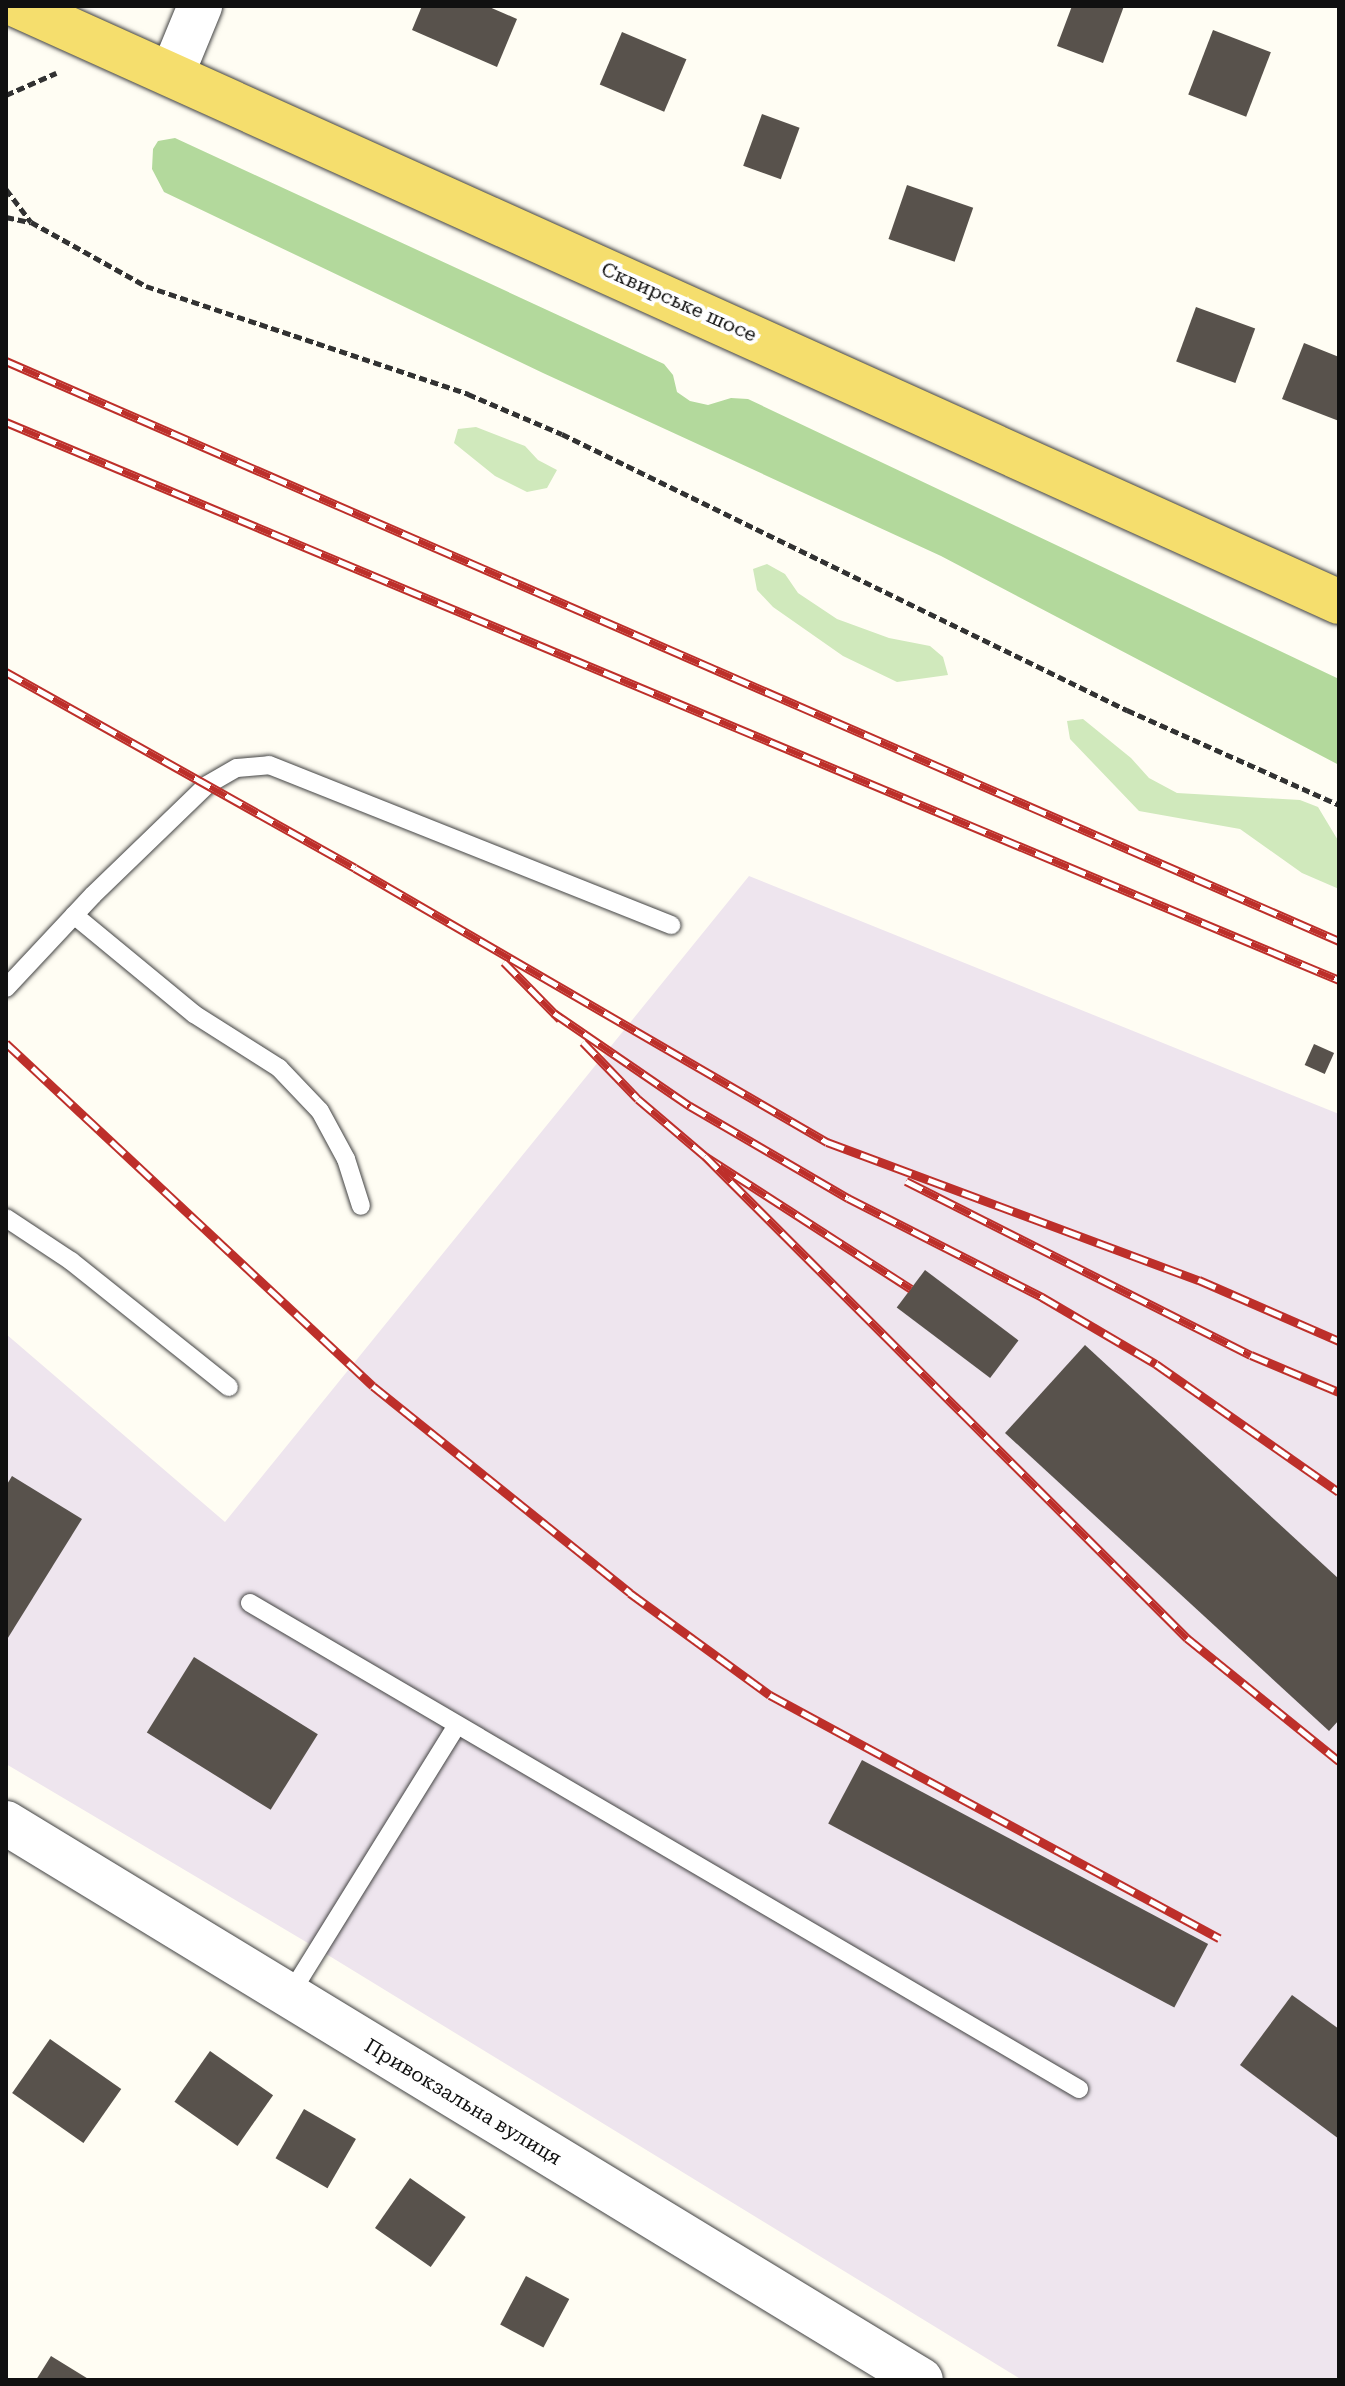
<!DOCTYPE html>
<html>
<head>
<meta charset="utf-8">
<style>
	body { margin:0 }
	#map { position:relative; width:1345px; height:2386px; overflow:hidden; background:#fffdf3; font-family:"Roboto Serif",serif }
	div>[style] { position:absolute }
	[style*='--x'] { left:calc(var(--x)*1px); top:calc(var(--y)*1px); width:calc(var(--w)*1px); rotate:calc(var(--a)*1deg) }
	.industrial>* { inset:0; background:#eee5ee }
	.green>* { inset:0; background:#d0e9bc }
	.forest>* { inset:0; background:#b3d99c }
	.building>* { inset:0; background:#58524c; transform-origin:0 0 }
	.path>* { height:5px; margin-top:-2.5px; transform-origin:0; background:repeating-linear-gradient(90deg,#323232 0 8px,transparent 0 12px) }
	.roads { filter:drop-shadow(0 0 2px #434343) drop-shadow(0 0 2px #434343) }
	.service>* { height:18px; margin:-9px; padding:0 9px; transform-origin:9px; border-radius:9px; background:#fff }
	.tertiary>* { height:44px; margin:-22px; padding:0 22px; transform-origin:22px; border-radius:22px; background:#fff }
	.primary>* { height:44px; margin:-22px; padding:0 22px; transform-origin:22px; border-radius:22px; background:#f5de6d }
	.rail>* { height:9px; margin-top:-4.5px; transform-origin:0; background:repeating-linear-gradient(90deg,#fff 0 18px,#bd2f2a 0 36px); box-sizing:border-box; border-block:2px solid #bd2f2a }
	span { translate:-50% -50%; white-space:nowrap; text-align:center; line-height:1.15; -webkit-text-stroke:8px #fff; paint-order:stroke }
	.street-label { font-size:20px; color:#101010 }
	.frame { position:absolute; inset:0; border:8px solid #101010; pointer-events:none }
</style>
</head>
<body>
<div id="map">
	<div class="industrial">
		<div style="clip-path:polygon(749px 876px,1339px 1114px,1339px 2380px,1022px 2380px,318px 1949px,6px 1764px,6px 1334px,225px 1522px)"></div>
	</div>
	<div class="green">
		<div style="clip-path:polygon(476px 427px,525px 446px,538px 460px,557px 470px,547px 488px,527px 492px,495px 476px,454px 443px,458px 429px)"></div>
		<div style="clip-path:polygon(767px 564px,785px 574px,798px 593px,837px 619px,889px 638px,930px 646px,943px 657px,948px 675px,897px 682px,843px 656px,773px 607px,757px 590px,753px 569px)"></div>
		<div style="clip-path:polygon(1083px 719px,1131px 758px,1149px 778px,1177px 793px,1300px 800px,1318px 807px,1339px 842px,1339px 889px,1302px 873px,1240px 829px,1139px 811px,1070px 739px,1067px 721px)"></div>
	</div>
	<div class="forest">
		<div style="clip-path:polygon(175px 138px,664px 364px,673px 375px,677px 392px,690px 401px,708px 405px,731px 398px,748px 399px,1339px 679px,1339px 765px,941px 556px,543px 373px,164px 192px,152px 169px,153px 149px,158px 141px)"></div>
	</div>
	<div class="building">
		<div style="clip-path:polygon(422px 6px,487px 6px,517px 19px,497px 67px,412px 30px)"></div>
		<div style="clip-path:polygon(1072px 6px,1124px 6px,1103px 63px,1057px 46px)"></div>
		<div style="left:1213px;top:30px;width:62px;height:69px;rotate:21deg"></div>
		<div style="left:622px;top:32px;width:70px;height:57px;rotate:23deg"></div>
		<div style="left:762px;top:114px;width:40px;height:55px;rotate:20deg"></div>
		<div style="left:907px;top:185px;width:70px;height:57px;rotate:19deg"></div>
		<div style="left:1196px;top:307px;width:63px;height:58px;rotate:20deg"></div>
		<div style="clip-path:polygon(1304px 343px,1339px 357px,1339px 421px,1282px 399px)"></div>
		<div style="left:1314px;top:1044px;width:22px;height:23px;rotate:24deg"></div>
		<div style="left:925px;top:1270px;width:117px;height:47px;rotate:37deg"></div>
		<div style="clip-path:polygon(1085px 1345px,1339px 1579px,1339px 1720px,1329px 1731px,1005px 1433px)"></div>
		<div style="clip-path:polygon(12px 1476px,82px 1519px,6px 1641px,6px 1486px)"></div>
		<div style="left:194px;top:1657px;width:146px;height:89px;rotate:32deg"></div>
		<div style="left:862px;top:1760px;width:392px;height:72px;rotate:28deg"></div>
		<div style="clip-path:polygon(1292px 1995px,1339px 2029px,1339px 2139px,1240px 2065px)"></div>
		<div style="left:50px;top:2039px;width:87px;height:66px;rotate:35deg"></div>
		<div style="left:210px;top:2051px;width:77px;height:62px;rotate:35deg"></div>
		<div style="left:304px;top:2109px;width:60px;height:57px;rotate:30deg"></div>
		<div style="left:410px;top:2178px;width:68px;height:61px;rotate:35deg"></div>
		<div style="left:526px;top:2276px;width:49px;height:55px;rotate:28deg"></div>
		<div style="clip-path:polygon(51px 2356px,90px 2380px,36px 2380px)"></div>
	</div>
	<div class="path">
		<div style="--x:6;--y:95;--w:55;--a:-23.7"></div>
		<div style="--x:6;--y:189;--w:41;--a:52.9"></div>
		<div style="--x:31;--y:222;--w:132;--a:29.1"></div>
		<div style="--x:146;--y:286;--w:340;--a:18.5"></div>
		<div style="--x:468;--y:394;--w:102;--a:23.1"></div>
		<div style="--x:562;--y:434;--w:629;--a:26.04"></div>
		<div style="--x:1127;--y:710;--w:232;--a:24.1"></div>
		<div style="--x:6;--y:217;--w:25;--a:12"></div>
	</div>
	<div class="roads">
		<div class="service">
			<div style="--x:74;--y:915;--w:156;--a:39.5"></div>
			<div style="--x:194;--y:1014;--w:101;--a:32.4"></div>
			<div style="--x:279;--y:1068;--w:59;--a:46.4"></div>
			<div style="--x:320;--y:1111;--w:55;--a:61.6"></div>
			<div style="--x:346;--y:1159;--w:49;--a:72.3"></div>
			<div style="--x:6;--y:988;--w:127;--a:-46.9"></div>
			<div style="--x:93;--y:895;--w:158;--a:-44"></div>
			<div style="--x:207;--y:785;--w:34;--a:-30"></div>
			<div style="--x:237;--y:768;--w:32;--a:-5"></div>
			<div style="--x:269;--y:765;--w:433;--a:21.7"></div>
			<div style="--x:6;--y:1218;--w:78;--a:33.5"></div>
			<div style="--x:71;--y:1261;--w:202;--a:38.6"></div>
			<div style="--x:250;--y:1603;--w:961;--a:30.38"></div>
			<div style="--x:289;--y:1996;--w:319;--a:-58.2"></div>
		</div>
		<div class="tertiary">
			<div style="--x:172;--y:74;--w:74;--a:-67.6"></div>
			<div style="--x:6;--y:1823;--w:1071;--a:31.33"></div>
		</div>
		<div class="primary">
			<div style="--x:18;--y:6;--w:1449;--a:24.28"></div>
		</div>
	</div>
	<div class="rail">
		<div style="--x:6;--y:361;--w:1454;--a:23.51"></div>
		<div style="--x:6;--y:422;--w:1445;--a:22.71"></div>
		<div style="--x:6;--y:672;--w:400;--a:29.3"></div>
		<div style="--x:355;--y:868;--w:546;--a:30.14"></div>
		<div style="--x:827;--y:1142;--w:397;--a:20.4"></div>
		<div style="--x:1199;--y:1280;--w:153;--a:23.5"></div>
		<div style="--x:504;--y:962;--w:80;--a:45.5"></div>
		<div style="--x:554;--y:1013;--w:165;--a:34.4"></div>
		<div style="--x:690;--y:1106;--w:183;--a:30.2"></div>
		<div style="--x:848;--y:1198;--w:218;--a:27"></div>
		<div style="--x:1042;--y:1297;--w:132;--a:30.4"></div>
		<div style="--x:1156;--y:1364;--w:223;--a:35"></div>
		<div style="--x:583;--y:1042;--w:79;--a:46"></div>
		<div style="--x:638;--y:1099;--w:88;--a:40.4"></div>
		<div style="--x:705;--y:1156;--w:245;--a:32.8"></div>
		<div style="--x:6;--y:1043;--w:502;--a:43.06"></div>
		<div style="--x:373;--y:1386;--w:330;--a:38.8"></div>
		<div style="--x:630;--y:1593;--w:173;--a:36.1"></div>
		<div style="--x:770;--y:1695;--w:511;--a:28.42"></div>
		<div style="--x:705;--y:1156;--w:682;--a:45"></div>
		<div style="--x:1187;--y:1638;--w:196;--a:39"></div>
		<div style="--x:906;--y:1181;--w:386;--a:26.8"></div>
		<div style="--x:1251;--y:1355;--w:95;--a:22.8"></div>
	</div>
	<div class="street-label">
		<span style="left:679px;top:302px;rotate:24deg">Сквирське шосе</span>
		<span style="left:463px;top:2102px;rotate:31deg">Привокзальна вулиця</span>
	</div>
	<div class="frame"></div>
</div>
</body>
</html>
